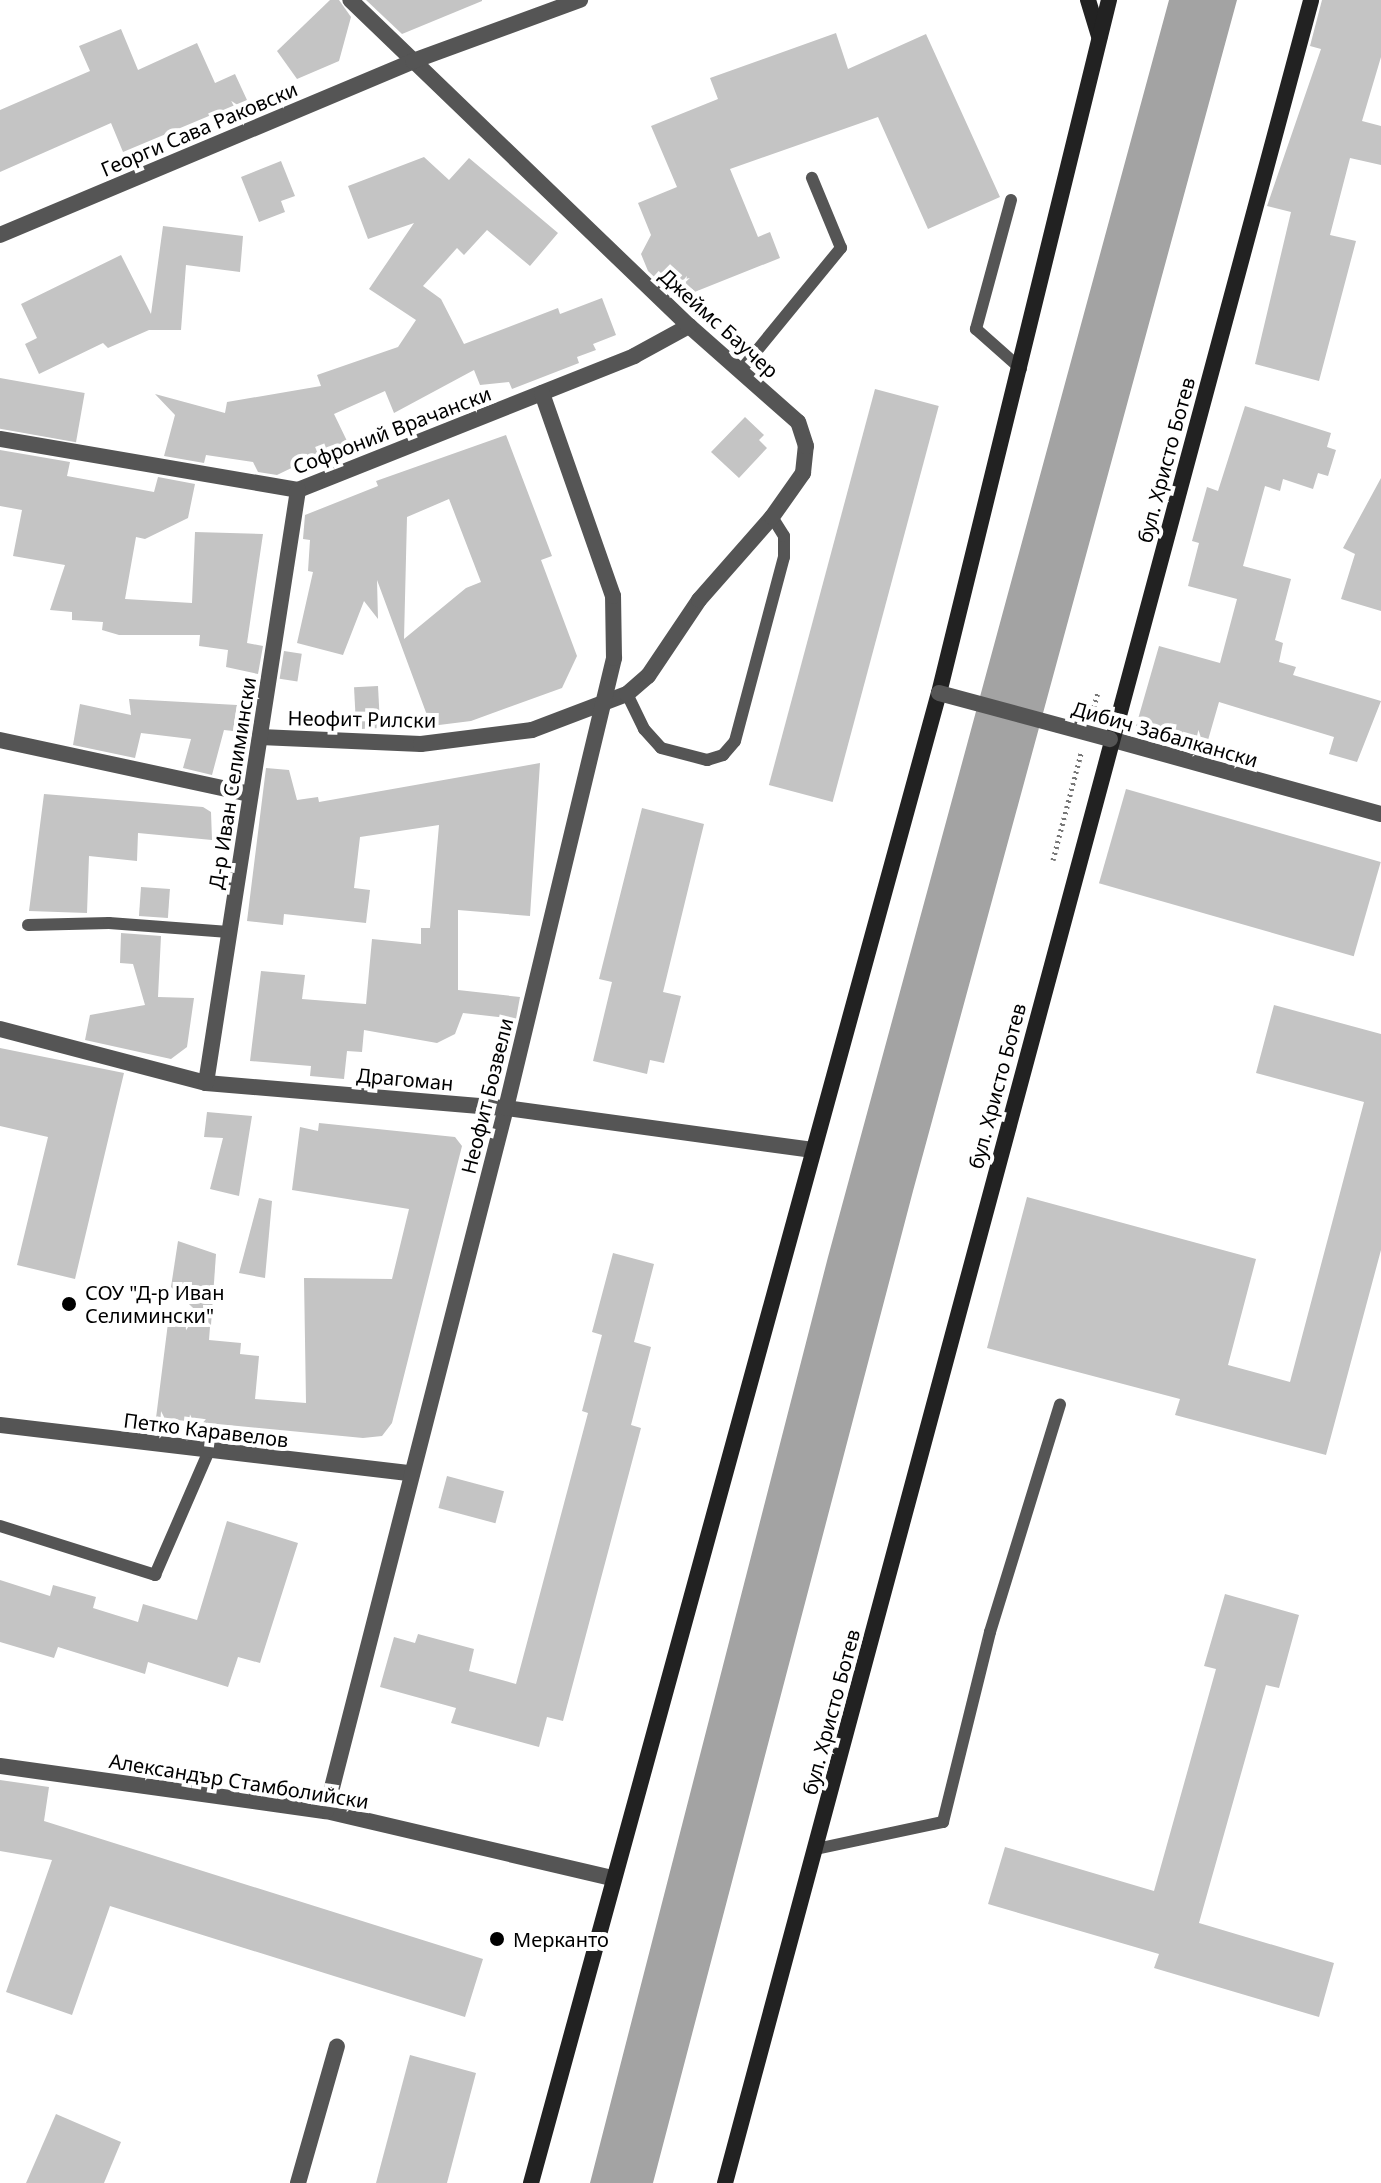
<!DOCTYPE html>
<html>
<head>
<meta charset="utf-8">
<style>
	body { margin:0 }
	#map { position:relative; width:1381px; height:2183px; overflow:hidden; background:#fff; font-family:"Noto Sans",sans-serif }
	div>[style] { position:absolute }
	[style*='--x'] { left:calc(var(--x)*1px); top:calc(var(--y)*1px); width:calc(var(--w)*1px); rotate:calc(var(--a)*1deg) }
	.water>* { inset:0; background:#a3a3a3 }
	.building>* { inset:0; background:#c4c4c4; transform-origin:0 0 }
	.path>* { height:5px; margin-top:-2.5px; transform-origin:0; background:repeating-linear-gradient(90deg,#777 0 2px,transparent 0 6px) }
	.service>* { height:12px; margin:-6px; padding:0 6px; transform-origin:6px; border-radius:6px; background:#555 }
	.minor>* { height:16px; margin:-8px; padding:0 8px; transform-origin:8px; border-radius:8px; background:#555 }
	.tertiary>* { height:16px; margin:-8px; padding:0 8px; transform-origin:8px; border-radius:8px; background:#555 }
	.secondary>* { height:16px; margin:-8px; padding:0 8px; transform-origin:8px; border-radius:8px; background:#222 }
	.minor-bridge>* { height:16px; margin:-8px; padding:0 8px; transform-origin:8px; border-radius:8px; background:#555 }
	.dots>* { width:22px; height:22px; translate:-50% -50%; box-sizing:border-box; border:4px solid #fff; border-radius:50% }
	span { translate:-50% -50%; white-space:nowrap; text-align:center; line-height:1.15; -webkit-text-stroke:8px #fff; paint-order:stroke }
	.street-label { font-size:20px; color:#000 }
	.poi-label { font-size:20px; color:#000 }
	.left { translate:0 -50%; text-align:left }
</style>
</head>
<body>
<div id="map">
	<div class="water">
		<div style="clip-path:polygon(1169px 0,1237px 0,913px 1191px,653px 2183px,590px 2183px,828px 1257px)"></div>
	</div>
	<div class="building">
		<div style="clip-path:polygon(330px 0,339px 0,351px 17px,339px 61px,297px 79px,277px 51px)"></div>
		<div style="clip-path:polygon(366px 0,482px 0,482px 1px,402px 34px)"></div>
		<div style="clip-path:polygon(1322px 0,1381px 0,1381px 57px,1362px 121px,1381px 126px,1381px 165px,1350px 158px,1330px 235px,1356px 241px,1319px 381px,1255px 364px,1291px 212px,1267px 206px,1321px 49px,1310px 46px)"></div>
		<div style="clip-path:polygon(121px 29px,138px 70px,197px 43px,215px 83px,235px 74px,247px 100px,123px 152px,111px 123px,0 172px,0 110px,90px 71px,79px 46px)"></div>
		<div style="clip-path:polygon(836px 33px,848px 69px,926px 34px,1000px 197px,928px 229px,878px 117px,730px 169px,758px 237px,770px 232px,780px 258px,677px 299px,670px 284px,664px 286px,648px 271px,641px 254px,651px 235px,638px 203px,677px 187px,651px 126px,718px 99px,710px 78px)"></div>
		<div style="clip-path:polygon(424px 157px,449px 180px,469px 158px,558px 233px,530px 266px,487px 230px,464px 255px,457px 248px,423px 286px,441px 299px,464px 344px,558px 308px,560px 314px,602px 298px,616px 335px,593px 344px,596px 350px,577px 357px,579px 363px,512px 389px,509px 382px,480px 385px,474px 370px,394px 413px,385px 391px,334px 414px,347px 441px,277px 475px,258px 472px,253px 462px,206px 455px,204px 463px,164px 456px,175px 415px,155px 394px,225px 413px,227px 402px,321px 386px,317px 375px,398px 347px,416px 320px,369px 289px,414px 223px,368px 239px,348px 186px)"></div>
		<div style="clip-path:polygon(281px 161px,295px 196px,281px 201px,285px 212px,259px 222px,241px 177px)"></div>
		<div style="clip-path:polygon(163px 226px,243px 236px,240px 272px,186px 265px,181px 330px,149px 330px,108px 348px,103px 343px,39px 374px,25px 344px,37px 338px,21px 304px,121px 255px,151px 314px)"></div>
		<div style="left:0;top:378px;width:86px;height:50px;rotate:10deg"></div>
		<div style="left:875px;top:389px;width:66px;height:410px;rotate:15deg"></div>
		<div style="clip-path:polygon(1245px 406px,1331px 433px,1327px 447px,1336px 450px,1328px 476px,1318px 473px,1313px 489px,1283px 479px,1280px 491px,1265px 486px,1243px 566px,1291px 579px,1275px 640px,1283px 643px,1279px 662px,1296px 667px,1293px 675px,1381px 701px,1357px 762px,1329px 754px,1334px 737px,1219px 702px,1204px 754px,1140px 736px,1136px 726px,1159px 646px,1220px 663px,1237px 599px,1188px 586px,1199px 543px,1192px 541px,1207px 487px,1218px 491px)"></div>
		<div style="clip-path:polygon(745px 417px,764px 435px,759px 440px,767px 448px,739px 478px,711px 452px)"></div>
		<div style="clip-path:polygon(evenodd,506px 435px,552px 556px,541px 560px,577px 656px,562px 688px,471px 721px,431px 726px,377px 580px,378px 619px,364px 601px,343px 655px,297px 643px,313px 572px,308px 571px,310px 540px,303px 539px,305px 515px,378px 486px,376px 481px,506px 435px,449px 499px,481px 582px,466px 588px,404px 639px,407px 517px,449px 499px)"></div>
		<div style="clip-path:polygon(0 450px,70px 462px,67px 476px,154px 492px,158px 477px,195px 484px,188px 518px,145px 539px,136px 537px,125px 599px,192px 603px,195px 532px,263px 534px,247px 643px,263px 646px,258px 674px,226px 667px,228px 650px,199px 646px,200px 635px,119px 635px,102px 630px,103px 622px,72px 620px,72px 612px,50px 610px,65px 565px,13px 556px,22px 510px,0 506px)"></div>
		<div style="clip-path:polygon(1381px 478px,1381px 611px,1341px 599px,1355px 554px,1343px 548px)"></div>
		<div style="left:284px;top:651px;width:18px;height:28px;rotate:9deg"></div>
		<div style="left:378px;top:686px;width:42px;height:24px;rotate:87deg"></div>
		<div style="clip-path:polygon(129px 699px,237px 705px,233px 731px,224px 730px,212px 775px,183px 768px,191px 739px,141px 733px,135px 758px,73px 745px,80px 704px,131px 715px)"></div>
		<div style="clip-path:polygon(540px 763px,530px 916px,458px 910px,458px 990px,520px 997px,516px 1019px,463px 1013px,455px 1034px,437px 1043px,364px 1030px,362px 1052px,347px 1051px,344px 1079px,310px 1076px,311px 1066px,250px 1061px,261px 971px,305px 975px,302px 999px,366px 1004px,372px 939px,421px 944px,421px 928px,430px 928px,439px 825px,360px 837px,354px 888px,370px 890px,366px 923px,284px 914px,283px 925px,247px 921px,266px 768px,289px 770px,297px 800px,318px 797px,319px 802px)"></div>
		<div style="left:1126px;top:789px;width:265px;height:98px;rotate:16deg"></div>
		<div style="clip-path:polygon(44px 794px,203px 807px,211px 812px,212px 840px,138px 833px,137px 861px,89px 856px,87px 913px,29px 911px)"></div>
		<div style="clip-path:polygon(642px 808px,704px 824px,663px 992px,681px 996px,664px 1063px,650px 1060px,647px 1074px,593px 1061px,612px 982px,599px 979px)"></div>
		<div style="left:141px;top:887px;width:29px;height:29px;rotate:4deg"></div>
		<div style="clip-path:polygon(121px 933px,161px 936px,158px 997px,194px 998px,187px 1047px,171px 1059px,85px 1040px,90px 1015px,145px 1005px,133px 964px,120px 963px)"></div>
		<div style="clip-path:polygon(1274px 1005px,1381px 1034px,1381px 1250px,1326px 1455px,1175px 1415px,1180px 1399px,987px 1348px,1027px 1197px,1256px 1259px,1228px 1365px,1290px 1382px,1364px 1102px,1256px 1073px)"></div>
		<div style="clip-path:polygon(0 1048px,124px 1073px,75px 1279px,17px 1265px,48px 1137px,0 1126px)"></div>
		<div style="clip-path:polygon(207px 1112px,252px 1116px,239px 1196px,210px 1189px,223px 1138px,204px 1137px)"></div>
		<div style="clip-path:polygon(319px 1123px,455px 1137px,462px 1146px,392px 1423px,382px 1436px,363px 1438px,156px 1418px,168px 1323px,210px 1327px,209px 1340px,241px 1343px,240px 1354px,259px 1356px,255px 1399px,306px 1403px,304px 1278px,392px 1279px,409px 1209px,292px 1190px,300px 1127px,318px 1131px)"></div>
		<div style="clip-path:polygon(259px 1198px,272px 1201px,265px 1278px,239px 1273px)"></div>
		<div style="clip-path:polygon(178px 1241px,216px 1254px,211px 1325px,171px 1287px)"></div>
		<div style="clip-path:polygon(613px 1253px,654px 1264px,634px 1342px,651px 1347px,631px 1425px,641px 1428px,563px 1721px,547px 1717px,539px 1747px,451px 1723px,456px 1708px,380px 1687px,394px 1637px,415px 1643px,418px 1634px,474px 1649px,469px 1671px,516px 1684px,588px 1413px,582px 1411px,602px 1335px,592px 1332px)"></div>
		<div style="left:447px;top:1476px;width:59px;height:33px;rotate:15deg"></div>
		<div style="clip-path:polygon(227px 1521px,298px 1543px,260px 1663px,238px 1657px,228px 1687px,148px 1662px,145px 1674px,58px 1647px,54px 1658px,0 1642px,0 1580px,50px 1596px,53px 1585px,96px 1597px,93px 1608px,138px 1622px,143px 1604px,197px 1620px)"></div>
		<div style="clip-path:polygon(1225px 1594px,1299px 1615px,1279px 1688px,1266px 1685px,1199px 1923px,1334px 1963px,1319px 2017px,1154px 1968px,1159px 1954px,988px 1904px,1005px 1847px,1154px 1891px,1216px 1669px,1204px 1666px)"></div>
		<div style="clip-path:polygon(0 1780px,49px 1787px,44px 1821px,483px 1959px,465px 2017px,110px 1906px,72px 2015px,6px 1992px,52px 1860px,0 1851px)"></div>
		<div style="clip-path:polygon(410px 2055px,476px 2073px,447px 2183px,376px 2183px)"></div>
		<div style="clip-path:polygon(56px 2114px,121px 2142px,104px 2183px,26px 2183px)"></div>
	</div>
	<div class="path">
		<div style="--x:1092;--y:713;--w:22;--a:-74"></div>
		<div style="--x:1053;--y:860;--w:111;--a:-75.3"></div>
	</div>
	<div class="service">
		<div style="--x:1011;--y:200;--w:134;--a:105.2"></div>
		<div style="--x:976;--y:329;--w:60;--a:41.6"></div>
		<div style="--x:741;--y:370;--w:158;--a:-50.7"></div>
		<div style="--x:841;--y:248;--w:76;--a:-112.5"></div>
		<div style="--x:627;--y:694;--w:39;--a:64"></div>
		<div style="--x:644;--y:729;--w:25;--a:48"></div>
		<div style="--x:661;--y:748;--w:48;--a:14.6"></div>
		<div style="--x:707;--y:760;--w:17;--a:-17"></div>
		<div style="--x:723;--y:755;--w:18;--a:-49"></div>
		<div style="--x:735;--y:741;--w:190;--a:-75.1"></div>
		<div style="--x:784;--y:557;--w:21;--a:-90"></div>
		<div style="--x:784;--y:536;--w:22;--a:-122"></div>
		<div style="--x:28;--y:925;--w:81;--a:-1.4"></div>
		<div style="--x:109;--y:923;--w:120;--a:4.3"></div>
		<div style="--x:0;--y:1526;--w:163;--a:17.5"></div>
		<div style="--x:155;--y:1575;--w:135;--a:-66.5"></div>
		<div style="--x:816;--y:1849;--w:130;--a:-12"></div>
		<div style="--x:943;--y:1822;--w:196;--a:-76.1"></div>
		<div style="--x:990;--y:1632;--w:238;--a:-72.9"></div>
	</div>
	<div class="minor">
		<div style="--x:0;--y:439;--w:302;--a:9.7"></div>
		<div style="--x:298;--y:490;--w:362;--a:-21.7"></div>
		<div style="--x:634;--y:356;--w:63;--a:-28.6"></div>
		<div style="--x:260;--y:737;--w:161;--a:2.5"></div>
		<div style="--x:421;--y:744;--w:112;--a:-7.2"></div>
		<div style="--x:532;--y:730;--w:102;--a:-20.8"></div>
		<div style="--x:627;--y:694;--w:28;--a:-41"></div>
		<div style="--x:648;--y:676;--w:92;--a:-56.1"></div>
		<div style="--x:699;--y:600;--w:111;--a:-48.7"></div>
		<div style="--x:772;--y:517;--w:54;--a:-54.8"></div>
		<div style="--x:803;--y:473;--w:27;--a:-84"></div>
		<div style="--x:806;--y:446;--w:25;--a:-108"></div>
		<div style="--x:798;--y:422;--w:145;--a:-138.6"></div>
		<div style="--x:689;--y:326;--w:470;--a:-136.1"></div>
		<div style="--x:1110;--y:739;--w:281;--a:15.5"></div>
		<div style="--x:0;--y:740;--w:255;--a:12.2"></div>
		<div style="--x:0;--y:1029;--w:213;--a:14.7"></div>
		<div style="--x:206;--y:1083;--w:301;--a:4.8"></div>
		<div style="--x:506;--y:1108;--w:308;--a:7.8"></div>
		<div style="--x:206;--y:1083;--w:600;--a:-81.18"></div>
		<div style="--x:0;--y:1425;--w:411;--a:6.7"></div>
		<div style="--x:0;--y:1766;--w:329;--a:7.9"></div>
		<div style="--x:326;--y:1811;--w:293;--a:13.2"></div>
		<div style="--x:326;--y:1811;--w:726;--a:-75.64"></div>
		<div style="--x:506;--y:1108;--w:463;--a:-76.5"></div>
		<div style="--x:614;--y:658;--w:62;--a:-90.9"></div>
		<div style="--x:613;--y:596;--w:215;--a:-109.3"></div>
		<div style="--x:298;--y:2183;--w:142;--a:-74.1"></div>
	</div>
	<div class="tertiary">
		<div style="--x:0;--y:235;--w:448;--a:-22.8"></div>
		<div style="--x:413;--y:61;--w:178;--a:-20.1"></div>
	</div>
	<div class="secondary">
		<div style="--x:1088;--y:0;--w:39;--a:73"></div>
		<div style="--x:531;--y:2183;--w:1545;--a:-74.69"></div>
		<div style="--x:939;--y:693;--w:714;--a:-76.22"></div>
		<div style="--x:725;--y:2183;--w:2260;--a:-74.97"></div>
	</div>
	<div class="minor-bridge">
		<div style="--x:939;--y:693;--w:177;--a:15.1"></div>
	</div>
	<div class="dots">
		<div style="left:69px;top:1304px;background:#000"></div>
		<div style="left:497px;top:1939px;background:#000"></div>
	</div>
	<div class="street-label">
		<span style="left:199px;top:129px;rotate:-23deg">Георги Сава Раковски</span>
		<span style="left:719px;top:323px;rotate:42deg">Джеймс Баучер</span>
		<span style="left:392px;top:430px;rotate:-21deg">Софроний Врачански</span>
		<span style="left:1166px;top:460px;rotate:-75deg">бул. Христо Ботев</span>
		<span style="left:362px;top:719px;rotate:1deg">Неофит Рилски</span>
		<span style="left:1165px;top:734px;rotate:16deg">Дибич Забалкански</span>
		<span style="left:232px;top:783px;rotate:-81deg">Д-р Иван Селимински</span>
		<span style="left:405px;top:1079px;rotate:5deg">Драгоман</span>
		<span style="left:997px;top:1086px;rotate:-75deg">бул. Христо Ботев</span>
		<span style="left:487px;top:1096px;rotate:-76deg">Неофит Бозвели</span>
		<span style="left:206px;top:1430px;rotate:7deg">Петко Каравелов</span>
		<span style="left:831px;top:1712px;rotate:-75deg">бул. Христо Ботев</span>
		<span style="left:239px;top:1781px;rotate:9deg">Александър Стамболийски</span>
	</div>
	<div class="poi-label">
		<span class="left" style="left:85px;top:1304px">СОУ "Д-р Иван<br>Селимински"</span>
		<span class="left" style="left:513px;top:1939px">Мерканто</span>
	</div>
</div>
</body>
</html>
